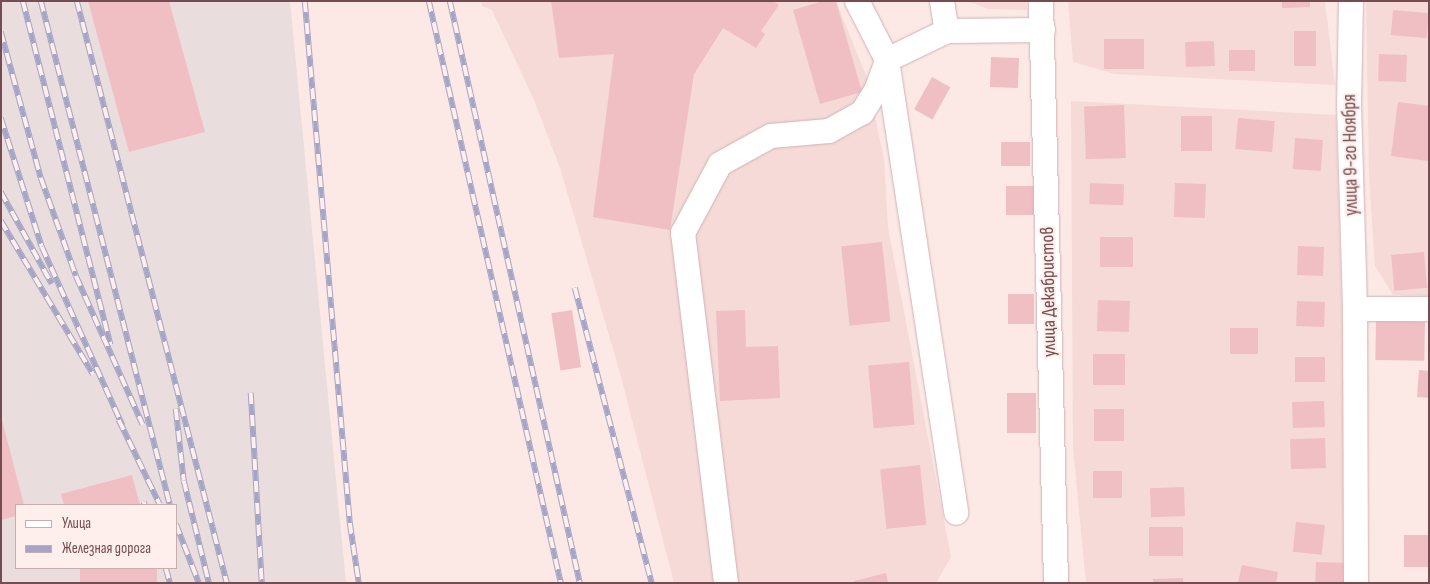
<!DOCTYPE html>
<html>
<head>
<meta charset="utf-8">
<style>
	body { margin:0 }
	#map { position:relative; width:1430px; height:584px; overflow:hidden; background:#fce9e6; font-family:"Sofia Sans Condensed",sans-serif }
	div>[style] { position:absolute }
	[style*='--x'] { left:calc(var(--x)*1px); top:calc(var(--y)*1px); width:calc(var(--w)*1px); rotate:calc(var(--a)*1deg) }
	.residential>* { inset:0; background:#f5dad8 }
	.industrial>* { inset:0; background:#eadddd }
	.building>* { inset:0; background:#f0bfc3; transform-origin:0 0 }
	.roads { filter:drop-shadow(0 0 1px #d2b2b3) drop-shadow(0 0 1px #d2b2b3) }
	.minor>* { height:24px; margin:-12px; padding:0 12px; transform-origin:12px; border-radius:12px; background:#fff }
	.rail>* { height:5.5px; margin-top:-2.75px; transform-origin:0; background:repeating-linear-gradient(90deg,#feeeec 0 11px,#a6a5c5 0 22px); box-sizing:border-box; border-block:1px solid #a6a5c5 }
	span { translate:-50% -50%; white-space:nowrap; text-align:center; line-height:1.15; -webkit-text-stroke:4px #feeeec; paint-order:stroke }
	.street-label { font-size:19px; color:#744c51 }
	.frame { position:absolute; inset:0; border:2px solid #744c51; pointer-events:none }
	.legend { position:absolute; left:15px; top:504px; width:162px; height:65px; box-sizing:border-box; background:#feeeec; border:1px solid #c7adae; margin:0; padding:6px 9px; list-style:none; font-size:15px; color:#744c51 }
	.legend li { display:flex; align-items:center; gap:10px; height:25px }
	.legend b { width:25px; border:1px solid #c7adae }
</style>
</head>
<body>
<div id="map">
	<div class="residential">
		<div style="clip-path:polygon(481px 1px,836px 1px,867px 78px,884px 159px,888px 228px,951px 557px,936px 583px,674px 583px,620px 373px,560px 168px,534px 100px,492px 10px,482px 6px)"></div>
		<div style="clip-path:polygon(967px 1px,1026px 1px,1027px 10px,988px 9px)"></div>
		<div style="clip-path:polygon(1068px 1px,1325px 1px,1335px 85px,1115px 74px,1073px 62px)"></div>
		<div style="clip-path:polygon(1366px 1px,1429px 1px,1429px 296px,1393px 295px,1375px 266px,1369px 177px)"></div>
		<div style="clip-path:polygon(1071px 101px,1336px 115px,1350px 583px,1086px 583px,1073px 448px)"></div>
	</div>
	<div class="industrial">
		<div style="clip-path:polygon(evenodd,1px 1px,290px 1px,346px 583px,1px 583px,1px 1px,16px 505px,176px 505px,176px 568px,16px 568px,16px 505px)"></div>
	</div>
	<div class="building">
		<div style="clip-path:polygon(88px 1px,169px 1px,205px 132px,129px 152px)"></div>
		<div style="clip-path:polygon(551px 1px,773px 1px,779px 5px,761px 31px,765px 34px,756px 48px,723px 28px,694px 74px,670px 230px,593px 217px,614px 54px,559px 58px)"></div>
		<div style="clip-path:polygon(823px 1px,836px 1px,862px 92px,820px 104px,793px 10px)"></div>
		<div style="clip-path:polygon(1282px 1px,1310px 1px,1310px 7px,1282px 8px)"></div>
		<div style="left:1393px;top:10px;width:36px;height:25px;rotate:5deg"></div>
		<div style="left:1294px;top:31px;width:22px;height:35px"></div>
		<div style="left:1104px;top:39px;width:40px;height:30px"></div>
		<div style="left:1214px;top:41px;width:25px;height:29px;rotate:88deg"></div>
		<div style="left:1255px;top:50px;width:21px;height:26px;rotate:90deg"></div>
		<div style="left:1379px;top:54px;width:28px;height:27px;rotate:2deg"></div>
		<div style="left:991px;top:57px;width:28px;height:30px;rotate:2deg"></div>
		<div style="left:932px;top:77px;width:21px;height:37px;rotate:29deg"></div>
		<div style="clip-path:polygon(1398px 102px,1429px 106px,1428px 161px,1391px 156px)"></div>
		<div style="left:1124px;top:105px;width:53px;height:40px;rotate:88deg"></div>
		<div style="left:1181px;top:116px;width:31px;height:35px"></div>
		<div style="left:1238px;top:118px;width:37px;height:31px;rotate:5deg"></div>
		<div style="left:1295px;top:138px;width:28px;height:31px;rotate:4deg"></div>
		<div style="left:1001px;top:142px;width:29px;height:24px"></div>
		<div style="left:1090px;top:183px;width:34px;height:21px;rotate:2deg"></div>
		<div style="left:1175px;top:183px;width:31px;height:34px;rotate:2deg"></div>
		<div style="left:1006px;top:186px;width:29px;height:29px"></div>
		<div style="left:1100px;top:237px;width:33px;height:30px"></div>
		<div style="left:882px;top:242px;width:80px;height:41px;rotate:84deg"></div>
		<div style="left:1298px;top:246px;width:26px;height:29px;rotate:2deg"></div>
		<div style="left:1424px;top:252px;width:36px;height:33px;rotate:85deg"></div>
		<div style="left:1008px;top:294px;width:26px;height:30px"></div>
		<div style="left:1098px;top:300px;width:32px;height:31px;rotate:2deg"></div>
		<div style="left:1297px;top:301px;width:28px;height:25px;rotate:2deg"></div>
		<div style="left:572px;top:310px;width:58px;height:21px;rotate:81deg"></div>
		<div style="clip-path:polygon(745px 310px,746px 347px,778px 346px,780px 398px,720px 401px,716px 311px)"></div>
		<div style="left:1376px;top:321px;width:49px;height:39px;rotate:1deg"></div>
		<div style="left:1230px;top:328px;width:28px;height:26px"></div>
		<div style="left:1093px;top:354px;width:32px;height:31px"></div>
		<div style="left:1295px;top:357px;width:30px;height:25px"></div>
		<div style="left:909px;top:362px;width:63px;height:41px;rotate:85deg"></div>
		<div style="clip-path:polygon(1419px 370px,1429px 371px,1429px 398px,1417px 397px)"></div>
		<div style="left:1007px;top:393px;width:29px;height:40px"></div>
		<div style="left:1324px;top:401px;width:26px;height:32px;rotate:88deg"></div>
		<div style="left:1124px;top:409px;width:32px;height:30px;rotate:90deg"></div>
		<div style="clip-path:polygon(2px 420px,24px 505px,16px 505px,16px 516px,1px 520px)"></div>
		<div style="left:1325px;top:438px;width:30px;height:35px;rotate:88deg"></div>
		<div style="left:920px;top:465px;width:60px;height:40px;rotate:84deg"></div>
		<div style="left:1093px;top:471px;width:29px;height:27px"></div>
		<div style="clip-path:polygon(132px 475px,140px 505px,64px 505px,61px 494px)"></div>
		<div style="left:1184px;top:487px;width:29px;height:34px;rotate:88deg"></div>
		<div style="left:1296px;top:522px;width:29px;height:30px;rotate:6deg"></div>
		<div style="left:1149px;top:527px;width:34px;height:29px"></div>
		<div style="left:1404px;top:535px;width:25px;height:32px"></div>
		<div style="left:1316px;top:562px;width:32px;height:21px;rotate:2deg"></div>
		<div style="clip-path:polygon(1242px 565px,1278px 572px,1276px 583px,1238px 583px)"></div>
		<div style="left:80px;top:568px;width:77px;height:16px"></div>
		<div style="clip-path:polygon(886px 573px,888px 583px,854px 583px,854px 581px)"></div>
		<div style="clip-path:polygon(1183px 578px,1183px 583px,1153px 583px,1153px 579px)"></div>
	</div>
	<div class="roads">
		<div class="minor">
			<div style="--x:857;--y:1;--w:66;--a:63"></div>
			<div style="--x:887;--y:60;--w:458;--a:81.3"></div>
			<div style="--x:942;--y:1;--w:30;--a:81"></div>
			<div style="--x:1041;--y:1;--w:582;--a:88.52"></div>
			<div style="--x:1351;--y:1;--w:105;--a:91.1"></div>
			<div style="--x:1349;--y:106;--w:203;--a:88.3"></div>
			<div style="--x:726;--y:583;--w:353;--a:-97"></div>
			<div style="--x:683;--y:233;--w:78;--a:-61.8"></div>
			<div style="--x:720;--y:164;--w:58;--a:-28.8"></div>
			<div style="--x:771;--y:136;--w:58;--a:-4.9"></div>
			<div style="--x:829;--y:131;--w:38;--a:-29"></div>
			<div style="--x:862;--y:113;--w:26;--a:-58"></div>
			<div style="--x:876;--y:91;--w:33;--a:-70"></div>
			<div style="--x:887;--y:60;--w:67;--a:-25.8"></div>
			<div style="--x:947;--y:31;--w:96;--a:-0.6"></div>
			<div style="--x:1356;--y:583;--w:274;--a:-90.2"></div>
			<div style="--x:1355;--y:309;--w:74;--a:0"></div>
		</div>
	</div>
	<div class="rail">
		<div style="--x:23;--y:1;--w:355;--a:75.7"></div>
		<div style="--x:41;--y:1;--w:520;--a:75.64"></div>
		<div style="--x:77;--y:1;--w:601;--a:75.55"></div>
		<div style="--x:305;--y:1;--w:524;--a:85.07"></div>
		<div style="--x:350;--y:523;--w:61;--a:81.5"></div>
		<div style="--x:429;--y:1;--w:597;--a:77.22"></div>
		<div style="--x:450;--y:1;--w:596;--a:77.41"></div>
		<div style="--x:1;--y:32;--w:151;--a:74.7"></div>
		<div style="--x:41;--y:178;--w:104;--a:70.3"></div>
		<div style="--x:76;--y:276;--w:163;--a:65.8"></div>
		<div style="--x:1;--y:118;--w:135;--a:72.4"></div>
		<div style="--x:42;--y:247;--w:196;--a:65.7"></div>
		<div style="--x:1;--y:192;--w:105;--a:61"></div>
		<div style="--x:1;--y:221;--w:179;--a:59"></div>
		<div style="--x:575;--y:288;--w:305;--a:75.4"></div>
		<div style="--x:251;--y:393;--w:190;--a:86.7"></div>
		<div style="--x:176;--y:409;--w:72;--a:83.7"></div>
		<div style="--x:184;--y:481;--w:105;--a:76.2"></div>
		<div style="--x:119;--y:420;--w:94;--a:64.2"></div>
		<div style="--x:144;--y:502;--w:3;--a:72"></div>
		<div style="--x:176;--y:524;--w:63;--a:68.7"></div>
		<div style="--x:166;--y:568;--w:16;--a:75"></div>
	</div>
	<div class="street-label">
		<span style="left:1351px;top:155px;rotate:-91deg">улица 9-го Ноября</span>
		<span style="left:1049px;top:292px;rotate:-91deg">улица Декабристов</span>
	</div>
	<div class="frame"></div>
	<ul class="legend">
	<li><b style="height:6px;background:#fff"></b>Улица</li>
	<li><b style="height:6px;background:#a6a5c5"></b>Железная дорога</li>
	</ul>
</div>
</body>
</html>
